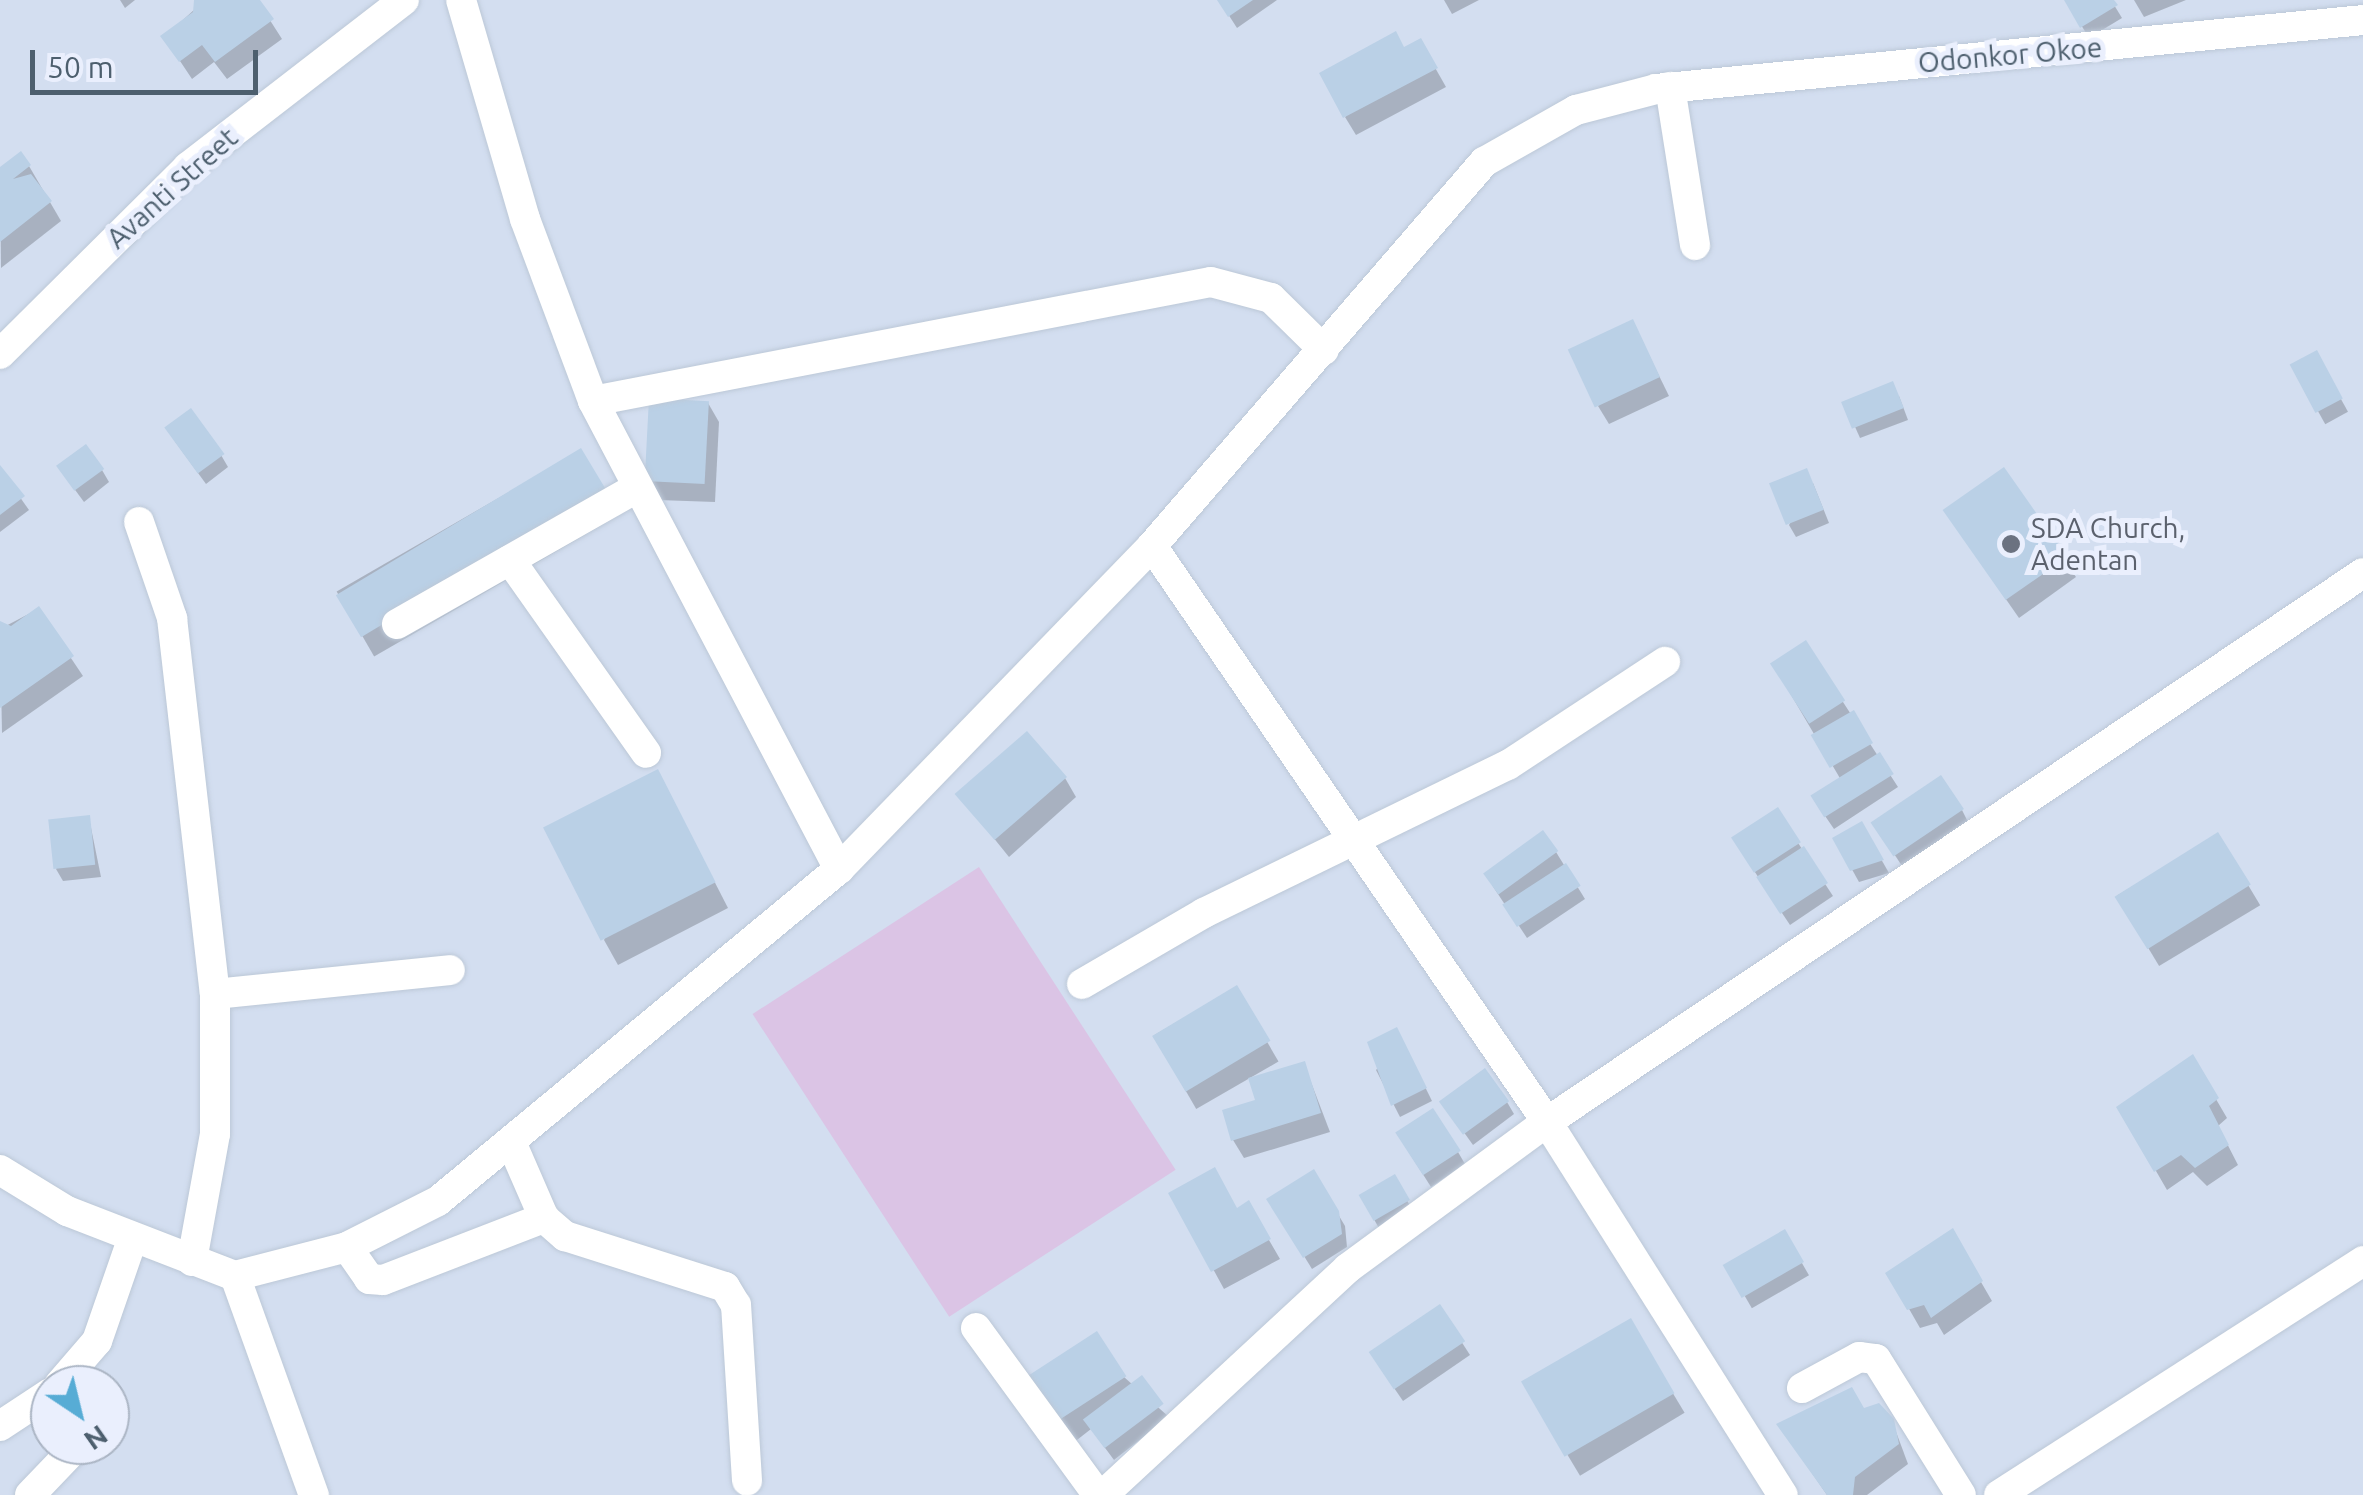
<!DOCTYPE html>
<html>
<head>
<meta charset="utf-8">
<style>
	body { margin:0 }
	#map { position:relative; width:2363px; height:1495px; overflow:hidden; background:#e4eaf9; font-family:Ubuntu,sans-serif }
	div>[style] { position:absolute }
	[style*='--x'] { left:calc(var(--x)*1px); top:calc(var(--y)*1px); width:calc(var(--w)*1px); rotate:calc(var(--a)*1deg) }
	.residential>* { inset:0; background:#d3def0 }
	.green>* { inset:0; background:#dbc4e5; transform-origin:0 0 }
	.shadow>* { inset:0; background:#0003; transform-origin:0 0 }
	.building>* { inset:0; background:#bad0e6; transform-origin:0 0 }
	.roads { filter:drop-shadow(0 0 2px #bcc8d7) drop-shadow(0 0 2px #bcc8d7) }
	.minor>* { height:30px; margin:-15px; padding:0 15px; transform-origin:15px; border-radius:15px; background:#fff }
	.dots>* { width:28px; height:28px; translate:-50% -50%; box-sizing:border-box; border:5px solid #eaeffd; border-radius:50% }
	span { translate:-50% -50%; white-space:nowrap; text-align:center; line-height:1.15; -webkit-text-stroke:10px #eaeffd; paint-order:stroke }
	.street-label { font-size:28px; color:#4d5f6e }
	.worship-label { font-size:28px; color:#5b616d }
	.left { translate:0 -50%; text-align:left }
	.north { position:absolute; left:30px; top:1365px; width:100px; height:100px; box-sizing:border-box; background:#eaeffd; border:2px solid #abb5c4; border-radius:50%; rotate:145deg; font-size:28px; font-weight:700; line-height:40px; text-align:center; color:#4d5f6e }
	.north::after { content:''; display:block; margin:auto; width:35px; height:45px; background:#57acd5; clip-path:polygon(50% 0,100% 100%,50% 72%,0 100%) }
	.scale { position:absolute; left:30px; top:50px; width:228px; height:45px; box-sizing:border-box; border:5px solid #4d5f6e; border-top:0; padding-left:12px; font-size:30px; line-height:35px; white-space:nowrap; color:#4d5f6e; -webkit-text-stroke:8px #eaeffd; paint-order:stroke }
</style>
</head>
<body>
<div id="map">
	<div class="residential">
		<div style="clip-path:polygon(evenodd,0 0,2363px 0,2363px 1495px,0 1495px,0 0,50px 1385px,110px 1385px,110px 1445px,50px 1445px,50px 1385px)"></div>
	</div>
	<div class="green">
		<div style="left:979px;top:867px;width:361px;height:270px;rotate:57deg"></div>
	</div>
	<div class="shadow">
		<div style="clip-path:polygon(120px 0,135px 0,125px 8px)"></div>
		<div style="clip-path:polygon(205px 0,257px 0,282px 39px,227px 79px,214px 62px,192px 79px,164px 37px)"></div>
		<div style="clip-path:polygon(1219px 0,1277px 0,1237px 28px)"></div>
		<div style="clip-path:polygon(1444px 0,1479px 0,1452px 14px)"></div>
		<div style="clip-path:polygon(2066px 0,2111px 0,2122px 18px,2089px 38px)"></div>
		<div style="clip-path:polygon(2134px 0,2186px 0,2144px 17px)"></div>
		<div style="clip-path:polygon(1420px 41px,1446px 87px,1356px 135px,1345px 117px)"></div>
		<div style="clip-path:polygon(29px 166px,61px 221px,1px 268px,0 170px)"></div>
		<div style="clip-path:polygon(1642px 341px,1669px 396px,1609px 424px,1598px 406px)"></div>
		<div style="left:2316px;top:354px;width:66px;height:26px;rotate:61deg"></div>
		<div style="clip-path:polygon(1899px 396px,1908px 420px,1860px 438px,1844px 402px)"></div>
		<div style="clip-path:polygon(708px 403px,719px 422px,715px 502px,658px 500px,647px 481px)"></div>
		<div style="clip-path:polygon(174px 440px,221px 455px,228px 467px,206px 484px)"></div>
		<div style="left:580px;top:451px;width:75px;height:281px;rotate:60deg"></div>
		<div style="clip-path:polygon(0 469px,29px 510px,0 532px)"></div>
		<div style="clip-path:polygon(102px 470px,109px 482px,84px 502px,67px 479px)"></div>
		<div style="clip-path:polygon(2004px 471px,2076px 577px,2019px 618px,1957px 529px)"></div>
		<div style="clip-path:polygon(1813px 483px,1829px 523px,1796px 537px,1789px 525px)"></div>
		<div style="clip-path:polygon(38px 609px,83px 676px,2px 733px,0 629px)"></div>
		<div style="clip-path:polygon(1780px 676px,1843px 702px,1898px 787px,1834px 829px,1821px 810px,1841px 780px)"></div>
		<div style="clip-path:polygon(1065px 778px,1076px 797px,1009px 857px,959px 795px)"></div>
		<div style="clip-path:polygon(671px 797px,728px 908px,618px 965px,604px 940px)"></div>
		<div style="clip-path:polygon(1962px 810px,1968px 822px,1902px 866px,1881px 834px)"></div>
		<div style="clip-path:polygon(1777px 811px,1833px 896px,1790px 925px,1741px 851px)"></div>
		<div style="clip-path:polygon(89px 818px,101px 877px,63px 881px,56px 869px)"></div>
		<div style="clip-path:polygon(1861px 824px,1889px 873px,1859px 882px,1835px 839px)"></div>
		<div style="left:2218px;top:835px;width:82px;height:118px;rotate:59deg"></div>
		<div style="clip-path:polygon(1556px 852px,1585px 899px,1527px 938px,1492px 885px)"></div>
		<div style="left:1236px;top:988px;width:85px;height:95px;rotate:60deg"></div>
		<div style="clip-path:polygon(1403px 1042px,1432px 1101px,1400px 1117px,1376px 1070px)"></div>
		<div style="clip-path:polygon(2192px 1058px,2227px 1118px,2218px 1126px,2238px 1165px,2207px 1186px,2193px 1172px,2167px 1190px,2119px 1107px)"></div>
		<div style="clip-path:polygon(1304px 1064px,1330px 1132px,1244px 1158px,1233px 1140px,1258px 1101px)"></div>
		<div style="clip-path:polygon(1507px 1102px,1514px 1114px,1473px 1145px,1450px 1113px)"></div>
		<div style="clip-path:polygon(1405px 1146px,1458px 1152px,1465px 1164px,1431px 1187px)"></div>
		<div style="clip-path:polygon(1313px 1172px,1345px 1226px,1347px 1247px,1312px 1269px,1269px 1199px)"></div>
		<div style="left:1394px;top:1177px;width:41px;height:38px;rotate:61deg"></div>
		<div style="clip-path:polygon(1172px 1194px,1236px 1211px,1248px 1204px,1280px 1259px,1224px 1289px)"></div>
		<div style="left:1784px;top:1232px;width:50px;height:66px;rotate:60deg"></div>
		<div style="clip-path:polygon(1952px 1232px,1992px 1301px,1944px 1335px,1937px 1323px,1920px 1328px,1889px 1274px)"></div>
		<div style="clip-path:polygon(1439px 1307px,1470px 1355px,1403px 1401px,1379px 1366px)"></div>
		<div style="left:1630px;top:1322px;width:106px;height:122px;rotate:59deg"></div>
		<div style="clip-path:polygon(1124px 1377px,1169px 1417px,1114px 1460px,1091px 1429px,1068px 1447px,1042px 1406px)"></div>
		<div style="clip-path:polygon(1863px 1411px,1892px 1421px,1908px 1464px,1867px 1495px,1827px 1495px,1779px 1425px)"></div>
	</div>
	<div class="building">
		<div style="clip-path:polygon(194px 0,260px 0,274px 19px,215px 62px,202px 45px,179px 62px,160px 36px,193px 12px)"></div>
		<div style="clip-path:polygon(1217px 0,1253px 0,1228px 17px)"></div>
		<div style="clip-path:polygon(2064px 0,2114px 0,2118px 5px,2080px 28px)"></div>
		<div style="clip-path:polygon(1396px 31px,1404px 47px,1421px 38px,1438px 68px,1343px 118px,1319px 73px)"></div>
		<div style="clip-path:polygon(21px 151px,31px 165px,13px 179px,31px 174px,52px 201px,0 242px,0 167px)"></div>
		<div style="left:1633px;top:319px;width:64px;height:72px;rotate:65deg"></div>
		<div style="left:2317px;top:350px;width:55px;height:31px;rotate:62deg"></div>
		<div style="left:1893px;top:381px;width:29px;height:56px;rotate:68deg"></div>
		<div style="left:649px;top:398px;width:60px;height:83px;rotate:3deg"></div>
		<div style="left:191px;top:408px;width:57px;height:33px;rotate:54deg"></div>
		<div style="left:86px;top:444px;width:31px;height:37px;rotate:54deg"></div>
		<div style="left:581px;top:448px;width:49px;height:286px;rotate:59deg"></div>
		<div style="clip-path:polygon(0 465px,25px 496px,0 515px)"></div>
		<div style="left:2004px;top:467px;width:110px;height:75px;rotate:55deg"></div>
		<div style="left:1807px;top:468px;width:45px;height:41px;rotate:68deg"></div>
		<div style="clip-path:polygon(39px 606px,74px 656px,0 708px,0 621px,11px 626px)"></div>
		<div style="left:1806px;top:640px;width:72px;height:43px;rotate:57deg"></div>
		<div style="left:1854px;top:710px;width:38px;height:50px;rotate:60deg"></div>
		<div style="left:1027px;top:731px;width:61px;height:96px;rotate:49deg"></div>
		<div style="left:1880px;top:752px;width:26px;height:82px;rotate:58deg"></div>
		<div style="left:658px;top:769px;width:127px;height:129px;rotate:63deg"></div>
		<div style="left:1941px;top:775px;width:41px;height:85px;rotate:56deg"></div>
		<div style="left:1778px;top:807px;width:42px;height:56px;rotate:57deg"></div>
		<div style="left:90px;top:815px;width:50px;height:42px;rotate:84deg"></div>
		<div style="clip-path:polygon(1862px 821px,1884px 860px,1850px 871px,1832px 838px)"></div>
		<div style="left:1543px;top:830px;width:26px;height:74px;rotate:54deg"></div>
		<div style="left:2218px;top:832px;width:62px;height:122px;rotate:58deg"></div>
		<div style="left:1804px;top:846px;width:44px;height:57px;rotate:57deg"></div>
		<div style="left:1566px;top:863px;width:27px;height:76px;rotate:57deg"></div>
		<div style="left:1237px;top:985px;width:65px;height:99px;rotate:59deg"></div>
		<div style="clip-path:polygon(1397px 1027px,1427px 1088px,1391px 1106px,1367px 1042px)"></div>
		<div style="clip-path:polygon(2193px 1054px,2219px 1098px,2209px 1106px,2229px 1145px,2195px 1168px,2181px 1155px,2154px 1172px,2116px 1107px)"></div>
		<div style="clip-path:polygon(1305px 1061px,1321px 1113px,1231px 1141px,1222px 1110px,1255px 1100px,1248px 1078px)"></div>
		<div style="left:1485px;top:1068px;width:41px;height:57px;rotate:54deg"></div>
		<div style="left:1433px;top:1108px;width:51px;height:45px;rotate:57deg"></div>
		<div style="clip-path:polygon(1215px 1167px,1237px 1208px,1249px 1200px,1271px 1239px,1211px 1272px,1168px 1193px)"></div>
		<div style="clip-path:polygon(1314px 1169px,1339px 1211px,1342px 1234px,1303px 1258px,1266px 1199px)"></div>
		<div style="left:1395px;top:1174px;width:30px;height:42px;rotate:60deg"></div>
		<div style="clip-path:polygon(1953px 1228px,1983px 1281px,1931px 1318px,1924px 1305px,1907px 1310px,1885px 1273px)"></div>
		<div style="left:1785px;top:1229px;width:38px;height:72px;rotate:60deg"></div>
		<div style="left:1440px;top:1304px;width:45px;height:86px;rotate:56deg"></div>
		<div style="left:1631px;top:1318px;width:87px;height:127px;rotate:60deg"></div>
		<div style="left:1097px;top:1331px;width:54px;height:89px;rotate:57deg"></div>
		<div style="left:1142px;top:1375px;width:36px;height:74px;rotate:53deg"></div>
		<div style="clip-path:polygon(1852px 1387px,1864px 1408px,1879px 1403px,1894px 1419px,1899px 1444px,1855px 1477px,1853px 1495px,1827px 1495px,1776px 1424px)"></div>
	</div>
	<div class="roads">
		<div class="minor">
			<div style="--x:461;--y:0;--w:228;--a:73.7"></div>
			<div style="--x:525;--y:219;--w:194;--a:69.5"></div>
			<div style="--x:593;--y:401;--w:529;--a:62.27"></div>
			<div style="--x:1670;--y:87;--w:160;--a:81"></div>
			<div style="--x:0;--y:354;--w:265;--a:-44.8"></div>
			<div style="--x:188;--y:167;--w:273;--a:-37.7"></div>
			<div style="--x:593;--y:401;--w:629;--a:-10.9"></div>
			<div style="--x:1211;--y:282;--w:62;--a:14.9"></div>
			<div style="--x:1271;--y:298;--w:74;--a:44.5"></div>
			<div style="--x:139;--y:522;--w:102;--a:71"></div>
			<div style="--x:172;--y:618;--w:378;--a:83.5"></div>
			<div style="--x:215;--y:994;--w:140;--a:90"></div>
			<div style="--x:215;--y:1134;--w:129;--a:100.3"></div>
			<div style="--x:1152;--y:546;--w:698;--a:55.56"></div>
			<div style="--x:1547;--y:1122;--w:441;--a:57.7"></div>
			<div style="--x:510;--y:560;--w:236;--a:54.8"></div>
			<div style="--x:397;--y:624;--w:271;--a:-29.6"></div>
			<div style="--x:1082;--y:984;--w:141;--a:-30.2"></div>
			<div style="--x:1204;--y:913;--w:338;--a:-26"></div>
			<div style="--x:1508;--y:765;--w:188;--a:-33.3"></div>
			<div style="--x:215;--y:994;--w:236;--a:-5.8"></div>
			<div style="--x:511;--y:1142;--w:83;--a:66.5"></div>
			<div style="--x:544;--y:1218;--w:28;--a:41"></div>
			<div style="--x:565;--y:1236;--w:168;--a:17.7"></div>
			<div style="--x:725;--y:1287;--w:21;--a:59"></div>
			<div style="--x:736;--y:1305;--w:176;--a:86.4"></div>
			<div style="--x:0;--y:1170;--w:79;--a:31.5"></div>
			<div style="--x:67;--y:1211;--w:180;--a:21.2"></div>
			<div style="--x:235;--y:1276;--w:116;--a:-14.5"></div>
			<div style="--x:347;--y:1247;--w:102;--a:-26.8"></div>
			<div style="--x:438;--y:1201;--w:521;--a:-39.62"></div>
			<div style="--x:839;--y:869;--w:450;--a:-45.9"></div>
			<div style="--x:1152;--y:546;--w:508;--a:-49.15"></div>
			<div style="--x:1484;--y:162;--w:106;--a:-29.5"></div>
			<div style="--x:1576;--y:110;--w:83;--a:-14.7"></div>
			<div style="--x:1656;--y:89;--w:710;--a:-5.57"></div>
			<div style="--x:347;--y:1247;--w:39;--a:55"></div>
			<div style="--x:369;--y:1279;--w:14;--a:4"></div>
			<div style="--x:383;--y:1280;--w:173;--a:-21.1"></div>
			<div style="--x:235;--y:1276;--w:233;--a:70.2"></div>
			<div style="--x:976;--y:1328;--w:207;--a:53.9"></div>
			<div style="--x:59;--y:1385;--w:58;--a:-49.2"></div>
			<div style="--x:97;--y:1341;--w:110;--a:-70.9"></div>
			<div style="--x:1802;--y:1388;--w:65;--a:-28.5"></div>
			<div style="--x:1859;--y:1357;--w:17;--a:7"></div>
			<div style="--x:1876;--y:1359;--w:160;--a:58"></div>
			<div style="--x:0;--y:1426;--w:60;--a:-33.4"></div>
			<div style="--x:30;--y:1495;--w:69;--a:-46.2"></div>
			<div style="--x:1103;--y:1495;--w:334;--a:-42.8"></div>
			<div style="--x:1348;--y:1268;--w:247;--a:-36.3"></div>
			<div style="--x:1547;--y:1122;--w:983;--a:-33.93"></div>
			<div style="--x:1999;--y:1495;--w:433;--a:-32.7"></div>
		</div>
	</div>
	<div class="dots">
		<div style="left:2011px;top:544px;background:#6b7280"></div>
	</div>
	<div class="street-label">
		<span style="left:2010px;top:55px;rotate:-5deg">Odonkor Okoe</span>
		<span style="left:172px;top:188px;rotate:-42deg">Avanti Street</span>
	</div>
	<div class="worship-label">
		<span class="left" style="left:2031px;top:544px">SDA Church,<br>Adentan</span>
	</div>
	<div class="north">N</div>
	<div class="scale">50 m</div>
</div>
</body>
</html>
